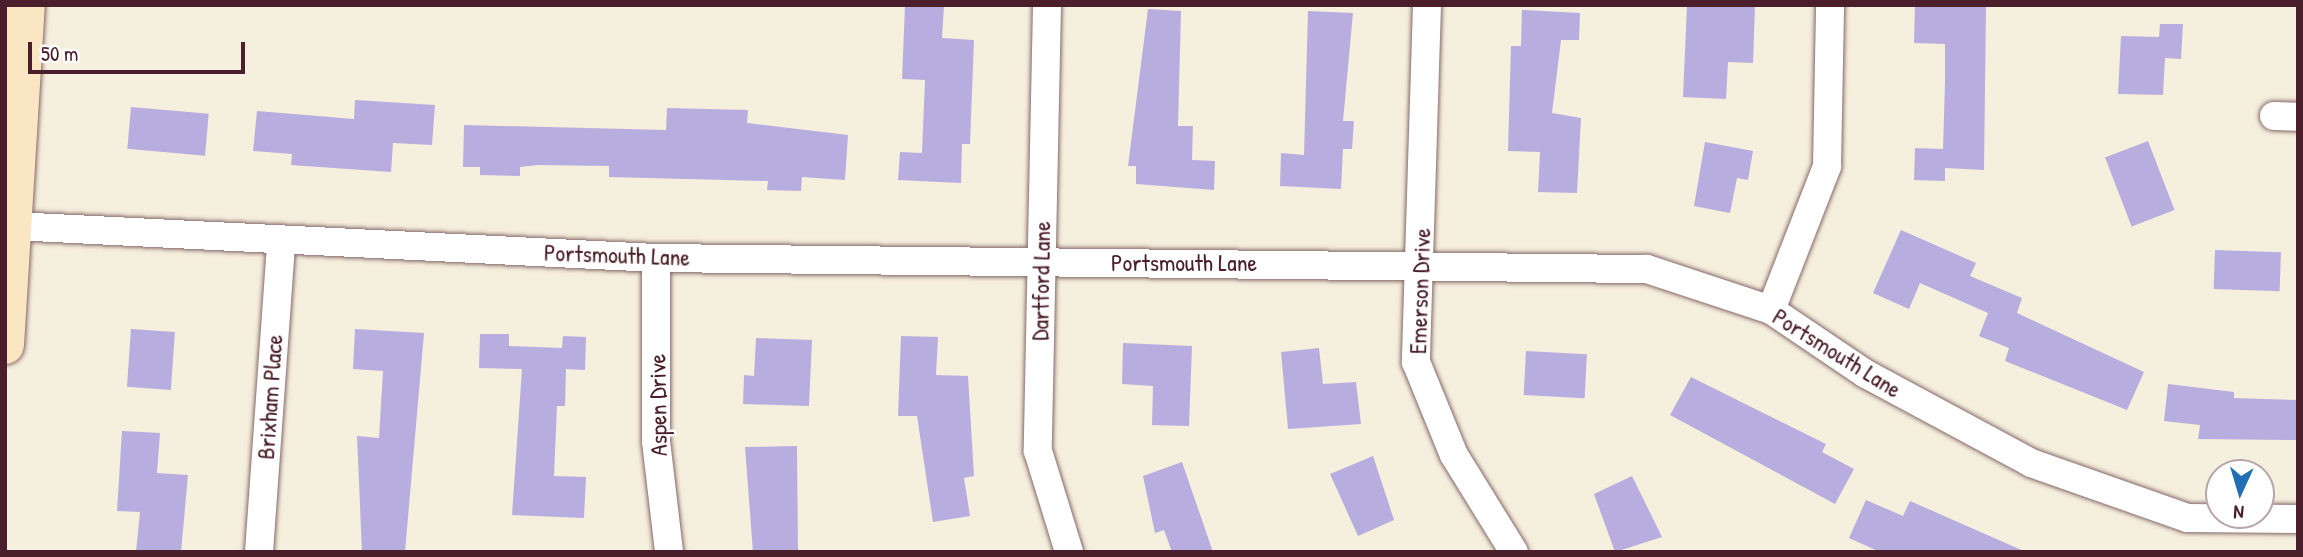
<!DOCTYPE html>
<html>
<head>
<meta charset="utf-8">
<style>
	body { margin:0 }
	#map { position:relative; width:2303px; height:557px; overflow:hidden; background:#f5efdd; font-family:"Patrick Hand",sans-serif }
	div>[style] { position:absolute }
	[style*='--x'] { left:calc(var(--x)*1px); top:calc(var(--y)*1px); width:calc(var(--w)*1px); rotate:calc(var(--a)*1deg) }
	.building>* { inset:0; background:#b8addf; transform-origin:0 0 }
	.roads { filter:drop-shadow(0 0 2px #866869) drop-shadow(0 0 2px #866869) }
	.street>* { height:28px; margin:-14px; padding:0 14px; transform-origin:14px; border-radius:14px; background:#fff }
	.secondary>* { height:38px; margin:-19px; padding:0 19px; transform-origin:19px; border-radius:19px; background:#fbe6c4 }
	span { translate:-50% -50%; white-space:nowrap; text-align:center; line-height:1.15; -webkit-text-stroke:5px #fff; paint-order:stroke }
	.street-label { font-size:24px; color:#4a1f2b }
	.frame { position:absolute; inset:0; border:7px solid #4a1f2b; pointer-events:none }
	.north { position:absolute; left:2205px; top:459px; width:70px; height:70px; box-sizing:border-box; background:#fff; border:2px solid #b7a5aa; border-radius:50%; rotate:184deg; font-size:19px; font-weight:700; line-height:28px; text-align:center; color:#4a1f2b }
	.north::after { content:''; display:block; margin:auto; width:24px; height:32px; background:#1f6fb2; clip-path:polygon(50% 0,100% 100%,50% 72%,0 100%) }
	.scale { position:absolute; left:28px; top:42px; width:217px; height:32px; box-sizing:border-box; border:4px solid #4a1f2b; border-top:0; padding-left:9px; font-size:21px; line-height:24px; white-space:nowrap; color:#4a1f2b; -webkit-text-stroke:5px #fff; paint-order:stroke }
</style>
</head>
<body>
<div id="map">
	<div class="building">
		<div style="clip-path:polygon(905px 5px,944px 5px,942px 38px,974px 40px,970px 144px,962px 144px,961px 183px,898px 180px,900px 152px,922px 153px,925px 80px,902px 79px)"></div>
		<div style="clip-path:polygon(1687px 5px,1755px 5px,1753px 63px,1728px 62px,1726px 99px,1683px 97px)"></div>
		<div style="clip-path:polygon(1915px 5px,1986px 5px,1984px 170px,1945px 168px,1945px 181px,1914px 180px,1915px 148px,1943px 149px,1945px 83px,1945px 44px,1914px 43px)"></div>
		<div style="clip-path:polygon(1148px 9px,1181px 11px,1178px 126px,1193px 126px,1192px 160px,1215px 161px,1214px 190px,1136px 184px,1136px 166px,1128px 166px)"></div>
		<div style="clip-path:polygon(1522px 10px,1580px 13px,1579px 40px,1561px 40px,1552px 113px,1581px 118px,1577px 193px,1538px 192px,1540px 152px,1508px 151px,1511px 46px,1521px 46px)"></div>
		<div style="clip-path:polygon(1308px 11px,1353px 13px,1343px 121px,1354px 121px,1352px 149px,1343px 149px,1341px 189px,1280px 186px,1281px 153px,1304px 155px)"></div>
		<div style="clip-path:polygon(2160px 24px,2183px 24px,2181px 59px,2165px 58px,2163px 95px,2118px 94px,2121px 36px,2159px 37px)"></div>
		<div style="clip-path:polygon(355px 100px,435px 105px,432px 145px,393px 143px,391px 172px,291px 165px,292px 154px,253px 151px,257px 111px,354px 119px)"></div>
		<div style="left:131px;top:107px;width:78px;height:42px;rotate:5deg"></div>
		<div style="clip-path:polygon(667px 108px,748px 110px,747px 123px,848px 135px,845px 180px,802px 177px,801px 191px,767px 190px,768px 181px,609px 177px,609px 166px,538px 165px,520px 167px,520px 176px,480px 175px,480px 167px,463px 167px,464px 125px,666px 130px)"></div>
		<div style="left:2148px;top:141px;width:74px;height:46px;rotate:69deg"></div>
		<div style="clip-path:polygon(1705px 142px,1753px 151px,1748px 180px,1737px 178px,1730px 213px,1694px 206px)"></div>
		<div style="clip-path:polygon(1901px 230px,1976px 263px,1970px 276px,2022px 298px,2017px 313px,2144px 372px,2127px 410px,2005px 361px,2009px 348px,1979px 336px,1988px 313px,1920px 283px,1909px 309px,1873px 293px)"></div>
		<div style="left:2215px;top:250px;width:66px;height:39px;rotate:2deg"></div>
		<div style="left:131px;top:329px;width:44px;height:58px;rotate:4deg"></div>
		<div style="clip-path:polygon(355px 329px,424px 333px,405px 552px,362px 552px,357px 436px,379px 438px,383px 371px,353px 369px)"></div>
		<div style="clip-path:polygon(480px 334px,509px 334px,509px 346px,562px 348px,563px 336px,586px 337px,585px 370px,566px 369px,565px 406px,557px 406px,554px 476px,586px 477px,584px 518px,512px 515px,522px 369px,479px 368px)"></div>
		<div style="clip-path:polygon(901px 336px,938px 337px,936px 375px,968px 376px,974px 476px,964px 478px,970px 516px,933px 522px,917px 416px,898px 416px)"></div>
		<div style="clip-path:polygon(756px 338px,812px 340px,809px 406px,743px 404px,744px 375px,754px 376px)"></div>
		<div style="clip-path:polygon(1123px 343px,1192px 346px,1189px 426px,1152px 425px,1153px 386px,1122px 384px)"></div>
		<div style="clip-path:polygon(1319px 348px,1323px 384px,1356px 382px,1361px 424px,1288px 429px,1281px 352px)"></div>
		<div style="left:1526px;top:351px;width:61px;height:44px;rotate:3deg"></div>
		<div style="clip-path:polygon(1691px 377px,1826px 444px,1822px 452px,1854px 469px,1835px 504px,1670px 415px)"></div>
		<div style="clip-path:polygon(2168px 384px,2234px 392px,2234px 398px,2298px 400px,2298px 440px,2198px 439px,2200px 425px,2164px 421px)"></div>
		<div style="clip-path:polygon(122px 431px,160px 433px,157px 473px,188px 475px,181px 552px,136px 552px,140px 512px,117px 511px)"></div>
		<div style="clip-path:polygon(797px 446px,798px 552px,753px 552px,745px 447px)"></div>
		<div style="clip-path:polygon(1373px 456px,1394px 520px,1358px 536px,1330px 474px)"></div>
		<div style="clip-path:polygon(1182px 462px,1213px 552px,1172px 552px,1164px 530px,1155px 533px,1143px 476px)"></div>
		<div style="clip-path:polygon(1632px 476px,1662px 537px,1615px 552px,1594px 494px)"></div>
		<div style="clip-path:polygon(1866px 500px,1903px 516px,1910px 501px,2026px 552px,1880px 552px,1849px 538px)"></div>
	</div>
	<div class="roads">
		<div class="street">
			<div style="--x:1047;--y:5;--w:446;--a:91.2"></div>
			<div style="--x:1038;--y:451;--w:106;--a:72.9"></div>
			<div style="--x:1427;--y:5;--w:357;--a:91.8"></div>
			<div style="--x:1416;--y:362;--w:100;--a:67.8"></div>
			<div style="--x:1454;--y:455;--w:114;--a:58.3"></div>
			<div style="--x:2274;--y:116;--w:24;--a:2"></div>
			<div style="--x:13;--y:226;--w:644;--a:2.85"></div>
			<div style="--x:656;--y:258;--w:991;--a:0.64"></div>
			<div style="--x:1647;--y:269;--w:131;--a:18.3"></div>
			<div style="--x:1771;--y:310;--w:115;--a:34"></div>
			<div style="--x:1866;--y:374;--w:187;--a:28.3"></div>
			<div style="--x:2031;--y:463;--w:165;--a:19.4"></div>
			<div style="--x:2187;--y:518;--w:111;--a:0.5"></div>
			<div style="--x:656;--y:258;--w:183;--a:90"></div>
			<div style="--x:656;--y:441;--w:112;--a:83.3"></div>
			<div style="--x:1771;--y:310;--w:155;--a:-68.7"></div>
			<div style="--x:1827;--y:166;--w:161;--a:-88.9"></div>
			<div style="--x:259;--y:552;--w:311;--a:-85.9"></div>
		</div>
		<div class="secondary">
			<div style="--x:5;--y:345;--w:341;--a:-86.5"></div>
		</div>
	</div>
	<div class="street-label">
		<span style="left:617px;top:255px;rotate:2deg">Portsmouth Lane</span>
		<span style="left:1184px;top:263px">Portsmouth Lane</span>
		<span style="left:1041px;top:281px;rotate:-89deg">Dartford Lane</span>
		<span style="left:1420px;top:291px;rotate:-88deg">Emerson Drive</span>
		<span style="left:1837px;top:353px;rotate:32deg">Portsmouth Lane</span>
		<span style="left:270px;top:397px;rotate:-86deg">Brixham Place</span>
		<span style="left:658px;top:405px;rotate:-91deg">Aspen Drive</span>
	</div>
	<div class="frame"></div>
	<div class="north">N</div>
	<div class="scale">50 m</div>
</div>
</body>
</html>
